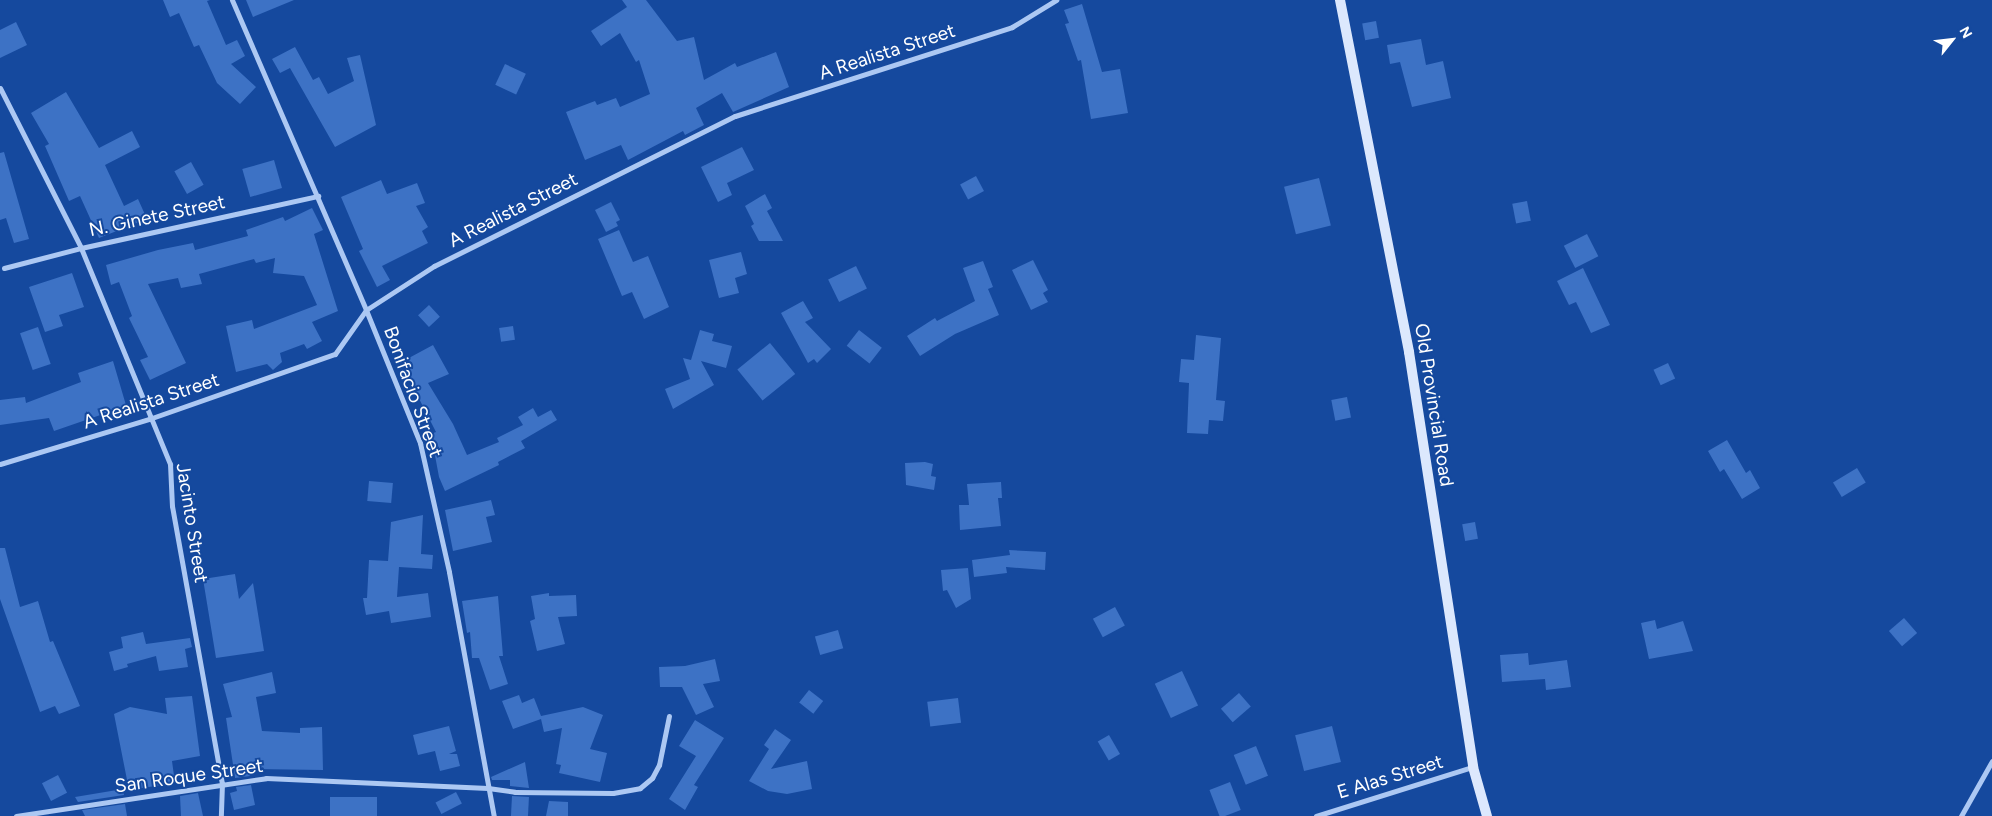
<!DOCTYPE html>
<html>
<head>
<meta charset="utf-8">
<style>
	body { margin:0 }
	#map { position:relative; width:1992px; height:816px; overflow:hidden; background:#15499e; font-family:Figtree,sans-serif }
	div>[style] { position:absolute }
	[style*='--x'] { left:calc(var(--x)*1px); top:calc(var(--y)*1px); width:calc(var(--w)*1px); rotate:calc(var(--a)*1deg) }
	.building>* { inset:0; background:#3d72c5; transform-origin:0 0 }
	.street>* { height:5px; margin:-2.5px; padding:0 2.5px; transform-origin:2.5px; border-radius:2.5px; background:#acc8f3 }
	.secondary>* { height:10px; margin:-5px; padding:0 5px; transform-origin:5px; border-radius:5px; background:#dce8fd }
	span { translate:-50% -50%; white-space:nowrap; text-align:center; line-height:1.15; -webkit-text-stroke:4px #15499e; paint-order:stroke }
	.street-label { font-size:19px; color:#fff }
	.north { position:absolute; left:1927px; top:15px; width:50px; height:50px; -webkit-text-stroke:4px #15499e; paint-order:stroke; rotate:61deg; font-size:14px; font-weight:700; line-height:20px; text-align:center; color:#fff }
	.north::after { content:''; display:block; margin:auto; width:18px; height:22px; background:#fff; clip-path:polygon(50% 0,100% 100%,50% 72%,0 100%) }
</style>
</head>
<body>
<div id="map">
	<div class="building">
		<div style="clip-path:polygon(163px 0,210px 0,207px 1px,226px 45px,237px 40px,245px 56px,231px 64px,256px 87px,240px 104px,217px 83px,199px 45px,194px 47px,179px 13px,170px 17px)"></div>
		<div style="clip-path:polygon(246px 0,294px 0,253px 17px)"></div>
		<div style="clip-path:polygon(622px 0,646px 0,677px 41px,694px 37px,704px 80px,735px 63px,737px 67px,776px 52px,789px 87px,733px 112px,722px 93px,696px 108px,704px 125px,685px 135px,683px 131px,628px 160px,621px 145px,585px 160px,566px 112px,595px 101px,597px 105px,616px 98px,620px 107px,650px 94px,639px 60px,636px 62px,620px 33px,601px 46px,591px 31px,627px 7px)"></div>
		<div style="clip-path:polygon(1082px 4px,1102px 72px,1120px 69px,1128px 113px,1091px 119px,1081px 60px,1078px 61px,1065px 24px,1069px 23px,1064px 10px)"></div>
		<div style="left:1376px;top:21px;width:17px;height:14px;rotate:80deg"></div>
		<div style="clip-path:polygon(16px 22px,27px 45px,0 58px,0 30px)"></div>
		<div style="clip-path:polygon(1421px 39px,1426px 65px,1443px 61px,1451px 98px,1412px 107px,1400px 62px,1390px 64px,1387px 45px)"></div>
		<div style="clip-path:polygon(295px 47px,313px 80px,319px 77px,328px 94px,354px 81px,347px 58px,360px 55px,376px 125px,335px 147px,290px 68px,280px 73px,272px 59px)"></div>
		<div style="left:505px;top:64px;width:23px;height:23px;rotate:25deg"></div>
		<div style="clip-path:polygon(66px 92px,99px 148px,132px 131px,140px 147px,105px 165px,124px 206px,138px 199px,147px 219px,99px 238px,80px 196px,69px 201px,45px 146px,49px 144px,31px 113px)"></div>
		<div style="clip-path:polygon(742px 147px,754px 170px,727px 183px,732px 195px,718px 202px,701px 167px)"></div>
		<div style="clip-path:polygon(4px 152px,29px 239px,14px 243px,6px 218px,0 220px,0 153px)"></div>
		<div style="left:274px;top:160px;width:29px;height:33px;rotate:74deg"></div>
		<div style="left:191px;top:162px;width:26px;height:19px;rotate:61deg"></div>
		<div style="left:976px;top:176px;width:17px;height:18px;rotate:62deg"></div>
		<div style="left:1319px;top:178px;width:49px;height:36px;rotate:76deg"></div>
		<div style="clip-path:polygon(381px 180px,387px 194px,417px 183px,425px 203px,416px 206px,428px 227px,422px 231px,428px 243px,382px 266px,390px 280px,377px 287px,359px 251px,363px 249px,341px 197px)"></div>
		<div style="clip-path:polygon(765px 194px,772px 208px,767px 211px,783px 241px,759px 241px,751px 226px,754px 224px,745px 206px)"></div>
		<div style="left:1527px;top:201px;width:20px;height:15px;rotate:79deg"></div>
		<div style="clip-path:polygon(611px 202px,620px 220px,616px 222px,618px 226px,606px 232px,595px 210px)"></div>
		<div style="clip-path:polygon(312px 208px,323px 230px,314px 234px,338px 311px,312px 322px,322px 341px,307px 349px,304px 344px,280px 353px,282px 362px,273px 370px,267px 364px,236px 372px,226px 326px,252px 320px,254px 329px,317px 305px,304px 276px,273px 273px,275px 258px,256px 263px,254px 259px,199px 274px,202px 284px,181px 288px,178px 278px,148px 284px,186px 363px,150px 380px,140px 360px,148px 357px,129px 318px,132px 316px,119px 282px,111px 285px,106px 265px,158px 250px,193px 243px,195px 250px,248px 236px,246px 230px,283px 217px,285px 221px)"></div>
		<div style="clip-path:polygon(619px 230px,633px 262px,648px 256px,669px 307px,644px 319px,632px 292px,622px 296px,598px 239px)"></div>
		<div style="left:1587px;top:234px;width:25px;height:26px;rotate:63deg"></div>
		<div style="clip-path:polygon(741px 252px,747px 274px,735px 278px,739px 293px,719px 298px,709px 260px)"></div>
		<div style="clip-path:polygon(1033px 260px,1048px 290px,1043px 293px,1048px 302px,1031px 310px,1012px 270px)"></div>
		<div style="clip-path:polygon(983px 261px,993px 287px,988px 289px,999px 315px,955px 334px,920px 356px,907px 336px,935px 318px,937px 321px,975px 301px,963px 268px)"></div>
		<div style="left:856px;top:266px;width:25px;height:31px;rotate:64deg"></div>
		<div style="clip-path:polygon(1583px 268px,1610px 325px,1591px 333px,1576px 302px,1569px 305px,1557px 281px)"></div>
		<div style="clip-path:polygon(72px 273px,84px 307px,59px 315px,63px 326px,45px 332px,29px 287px)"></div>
		<div style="clip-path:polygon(803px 301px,813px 318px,805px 322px,831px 349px,817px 363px,814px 359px,808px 363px,781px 313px)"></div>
		<div style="left:429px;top:305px;width:16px;height:15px;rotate:47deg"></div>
		<div style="left:513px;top:326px;width:14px;height:14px;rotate:82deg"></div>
		<div style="left:38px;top:327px;width:39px;height:19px;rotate:71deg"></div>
		<div style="clip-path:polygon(700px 330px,714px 334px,712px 341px,732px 346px,726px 368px,701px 361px,714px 385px,673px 409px,665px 389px,690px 379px,683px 358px,691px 360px)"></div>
		<div style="left:859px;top:330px;width:29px;height:20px;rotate:38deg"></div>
		<div style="clip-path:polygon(1196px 335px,1221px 338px,1216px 400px,1225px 401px,1223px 421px,1209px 420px,1208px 434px,1187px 433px,1189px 383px,1179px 382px,1181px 359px,1194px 360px)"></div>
		<div style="left:770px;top:343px;width:40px;height:42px;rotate:51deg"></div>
		<div style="clip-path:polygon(433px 345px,449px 374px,428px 383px,453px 424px,467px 455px,499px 442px,497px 438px,523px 425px,518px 417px,533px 408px,538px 417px,551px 410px,557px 420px,521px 441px,525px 448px,498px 462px,499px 465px,445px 491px,439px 477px,431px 434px,436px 432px,405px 371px,412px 368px,407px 359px)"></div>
		<div style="clip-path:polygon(113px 361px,128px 412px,115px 417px,112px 411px,54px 431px,49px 418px,0 425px,0 400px,25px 397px,26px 403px,81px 382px,78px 373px)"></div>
		<div style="left:1668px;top:363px;width:17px;height:16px;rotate:65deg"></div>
		<div style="left:1347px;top:397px;width:21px;height:16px;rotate:79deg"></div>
		<div style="clip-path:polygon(1727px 440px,1746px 473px,1750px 470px,1760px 488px,1742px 499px,1724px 469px,1720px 472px,1708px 451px)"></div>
		<div style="clip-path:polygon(925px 462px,933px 464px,931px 476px,936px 477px,934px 490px,906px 485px,905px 463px)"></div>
		<div style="left:1857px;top:468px;width:17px;height:28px;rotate:59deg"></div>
		<div style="left:369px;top:481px;width:24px;height:20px;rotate:5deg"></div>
		<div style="clip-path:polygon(1001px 482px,1002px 498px,998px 498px,1001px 526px,960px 530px,959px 505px,969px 505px,967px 484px)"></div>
		<div style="clip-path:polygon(491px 500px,495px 515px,486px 517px,492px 542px,453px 551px,445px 510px)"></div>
		<div style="clip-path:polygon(423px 515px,421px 554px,433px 555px,432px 569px,399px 567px,397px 597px,428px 593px,431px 617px,391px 623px,389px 611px,366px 615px,363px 598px,367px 598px,369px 560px,388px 561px,391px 522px)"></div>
		<div style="left:1475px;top:522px;width:17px;height:13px;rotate:80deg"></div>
		<div style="clip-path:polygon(0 548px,5px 548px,20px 607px,38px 601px,50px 642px,53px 641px,80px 706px,59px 714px,55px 706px,40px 712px,0 599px)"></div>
		<div style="clip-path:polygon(1009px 550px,1046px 552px,1045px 570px,1006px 567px,1007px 573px,974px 577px,972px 560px,1010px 555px)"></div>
		<div style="clip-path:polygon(968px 568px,971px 599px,956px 608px,947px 590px,943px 591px,941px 570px)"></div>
		<div style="clip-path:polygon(235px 574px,239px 599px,253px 583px,264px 651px,216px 658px,203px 579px)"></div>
		<div style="clip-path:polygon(549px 593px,549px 596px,576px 595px,577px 616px,558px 617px,565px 644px,537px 651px,530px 621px,535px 619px,531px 596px)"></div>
		<div style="clip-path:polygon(498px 596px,503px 656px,499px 656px,508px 684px,490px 690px,479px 658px,472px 658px,470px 632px,467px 633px,462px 601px)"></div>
		<div style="left:1115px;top:607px;width:21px;height:25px;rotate:62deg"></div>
		<div style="left:1904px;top:618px;width:20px;height:20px;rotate:49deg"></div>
		<div style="clip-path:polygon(1655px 620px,1657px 629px,1683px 621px,1693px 651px,1649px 659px,1641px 623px)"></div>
		<div style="left:838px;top:630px;width:19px;height:24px;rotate:74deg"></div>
		<div style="clip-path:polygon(143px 632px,146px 644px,190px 638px,192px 647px,185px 649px,188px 667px,159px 671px,156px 656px,127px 664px,128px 667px,114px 671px,109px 652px,123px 648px,121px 637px)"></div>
		<div style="clip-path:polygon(1528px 653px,1529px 665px,1567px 660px,1571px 687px,1546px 690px,1545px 679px,1502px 682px,1500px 655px)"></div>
		<div style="clip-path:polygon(715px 659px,720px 681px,703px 684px,714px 707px,696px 715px,682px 687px,660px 687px,659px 667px,685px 666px)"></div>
		<div style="left:1182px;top:671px;width:38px;height:30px;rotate:65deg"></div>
		<div style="clip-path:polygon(272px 672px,276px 693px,256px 697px,262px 731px,300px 733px,300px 728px,322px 727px,323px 770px,249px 769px,250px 776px,235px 778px,226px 718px,232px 717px,223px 684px)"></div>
		<div style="left:809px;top:690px;width:18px;height:16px;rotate:38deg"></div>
		<div style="left:1239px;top:693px;width:18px;height:24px;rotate:49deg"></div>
		<div style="clip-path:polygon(519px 695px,522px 703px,534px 698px,541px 716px,583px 707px,603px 715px,590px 749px,607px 753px,600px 782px,559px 773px,561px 765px,556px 764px,562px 728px,544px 732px,541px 719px,513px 729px,502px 701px)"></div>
		<div style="clip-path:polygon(192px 696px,200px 756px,172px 761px,175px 783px,129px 790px,114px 714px,130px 707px,167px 714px,165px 698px)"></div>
		<div style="left:958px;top:698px;width:25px;height:31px;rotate:83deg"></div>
		<div style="clip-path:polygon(695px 720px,724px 738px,694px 785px,698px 787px,685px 810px,669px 799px,696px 756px,679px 746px)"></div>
		<div style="clip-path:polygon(449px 726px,456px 751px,449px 754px,457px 754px,460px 766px,440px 771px,435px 751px,418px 755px,413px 735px)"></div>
		<div style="left:1332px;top:726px;width:37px;height:38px;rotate:76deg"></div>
		<div style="clip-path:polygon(775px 729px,791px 740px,771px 769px,807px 761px,812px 789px,787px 794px,768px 791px,749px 781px,769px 749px,764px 745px)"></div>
		<div style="left:1109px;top:735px;width:22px;height:13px;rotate:60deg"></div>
		<div style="left:1256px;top:746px;width:32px;height:24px;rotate:68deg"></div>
		<div style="clip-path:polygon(525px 762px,529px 788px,510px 786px,510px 780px,492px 780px,491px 777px)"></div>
		<div style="left:58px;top:775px;width:20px;height:18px;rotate:63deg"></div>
		<div style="left:1230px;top:782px;width:30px;height:22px;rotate:69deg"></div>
		<div style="clip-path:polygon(251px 785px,255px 805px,234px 810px,230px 793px,237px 791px,236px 787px)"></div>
		<div style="clip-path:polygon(123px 789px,124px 795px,78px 802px,75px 797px)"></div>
		<div style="left:456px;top:792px;width:13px;height:23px;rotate:63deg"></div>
		<div style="clip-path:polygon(198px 793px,203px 816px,181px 816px,180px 796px)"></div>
		<div style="left:512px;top:796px;width:17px;height:20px;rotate:3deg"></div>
		<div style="left:330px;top:797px;width:47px;height:19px"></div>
		<div style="clip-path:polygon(549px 801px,568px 802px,568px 816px,546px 816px)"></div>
		<div style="clip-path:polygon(125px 804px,127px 816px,85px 816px,82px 810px)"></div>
	</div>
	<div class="street">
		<div style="--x:232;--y:0;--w:338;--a:66.6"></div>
		<div style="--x:366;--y:310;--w:144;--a:67.9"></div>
		<div style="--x:420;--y:443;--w:132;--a:77.3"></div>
		<div style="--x:449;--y:572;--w:248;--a:79.6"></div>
		<div style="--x:0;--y:88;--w:179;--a:63.1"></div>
		<div style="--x:81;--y:248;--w:234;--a:67.6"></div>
		<div style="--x:170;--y:464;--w:42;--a:87.3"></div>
		<div style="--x:172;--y:506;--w:281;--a:79.8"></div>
		<div style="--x:222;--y:783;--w:33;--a:92"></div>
		<div style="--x:4;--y:268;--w:80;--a:-14.6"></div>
		<div style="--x:81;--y:248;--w:243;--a:-12.4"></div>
		<div style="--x:0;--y:464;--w:156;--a:-16.8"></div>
		<div style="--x:149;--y:419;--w:197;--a:-19.3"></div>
		<div style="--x:335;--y:354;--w:54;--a:-54.8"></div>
		<div style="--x:366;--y:310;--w:81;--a:-32.9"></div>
		<div style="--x:434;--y:266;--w:336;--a:-26.5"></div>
		<div style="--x:735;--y:116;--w:291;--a:-17.8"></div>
		<div style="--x:1012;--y:27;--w:52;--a:-31.5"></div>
		<div style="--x:16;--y:816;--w:253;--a:-8.6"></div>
		<div style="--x:266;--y:778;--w:222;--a:2.6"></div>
		<div style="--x:488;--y:788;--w:27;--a:8"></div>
		<div style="--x:515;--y:792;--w:98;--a:0.6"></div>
		<div style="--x:613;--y:793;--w:27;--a:-10"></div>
		<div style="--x:640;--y:788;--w:16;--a:-40"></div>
		<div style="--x:652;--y:778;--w:15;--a:-62"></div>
		<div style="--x:659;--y:765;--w:50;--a:-78.5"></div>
		<div style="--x:1316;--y:816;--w:164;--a:-17.4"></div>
		<div style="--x:1961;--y:816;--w:63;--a:-60.6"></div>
	</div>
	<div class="secondary">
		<div style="--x:1340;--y:0;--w:359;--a:78.9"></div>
		<div style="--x:1409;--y:352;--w:420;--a:81.2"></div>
		<div style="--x:1473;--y:767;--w:51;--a:74.1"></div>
	</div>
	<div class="street-label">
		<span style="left:887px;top:52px;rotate:-18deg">A Realista Street</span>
		<span style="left:513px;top:210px;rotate:-27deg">A Realista Street</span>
		<span style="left:157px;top:216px;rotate:-12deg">N. Ginete Street</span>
		<span style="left:413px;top:392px;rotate:70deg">Bonifacio Street</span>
		<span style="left:151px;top:401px;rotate:-18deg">A Realista Street</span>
		<span style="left:1434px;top:405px;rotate:81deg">Old Provincial Road</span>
		<span style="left:192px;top:523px;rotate:81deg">Jacinto Street</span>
		<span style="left:189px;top:776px;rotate:-8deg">San Roque Street</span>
		<span style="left:1390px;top:777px;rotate:-17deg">E Alas Street</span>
	</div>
	<div class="north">N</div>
</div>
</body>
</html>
